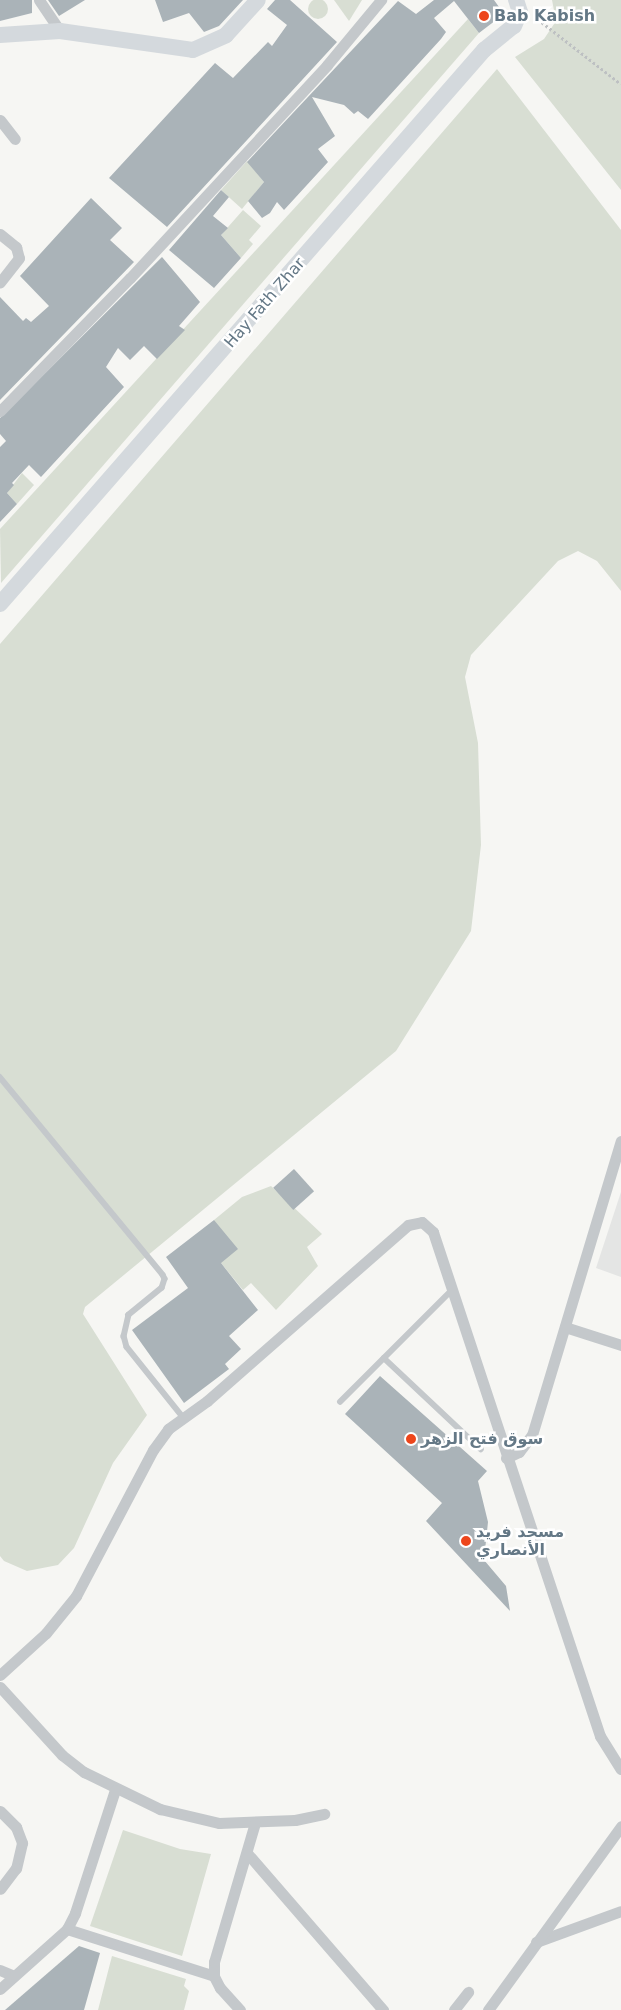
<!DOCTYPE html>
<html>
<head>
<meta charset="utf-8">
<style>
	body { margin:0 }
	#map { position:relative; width:621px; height:2010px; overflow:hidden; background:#f6f6f3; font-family:"DejaVu Sans","Noto Sans Arabic",sans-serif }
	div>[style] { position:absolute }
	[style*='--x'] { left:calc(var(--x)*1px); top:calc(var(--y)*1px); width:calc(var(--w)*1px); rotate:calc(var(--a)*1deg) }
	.built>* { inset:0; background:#e4e5e4 }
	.green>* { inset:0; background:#d8ded3 }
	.round { border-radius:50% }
	.building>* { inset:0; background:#aab3b8; transform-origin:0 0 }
	.path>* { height:2.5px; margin-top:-1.25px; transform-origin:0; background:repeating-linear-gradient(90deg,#bdc0c2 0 2.5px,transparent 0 5px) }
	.lane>* { height:5.5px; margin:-2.75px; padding:0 2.75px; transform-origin:2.75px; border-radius:2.75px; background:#c4c8cb }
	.street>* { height:11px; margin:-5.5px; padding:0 5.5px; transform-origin:5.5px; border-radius:5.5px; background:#c4c8cb }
	.secondary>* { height:16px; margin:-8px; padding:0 8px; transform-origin:8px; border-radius:8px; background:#d4d9dd }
	.dots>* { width:14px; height:14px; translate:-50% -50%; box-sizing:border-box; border:2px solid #fff; border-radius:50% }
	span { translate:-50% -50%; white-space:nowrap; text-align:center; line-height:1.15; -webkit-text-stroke:5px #fff; paint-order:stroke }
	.poi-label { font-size:16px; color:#647886; font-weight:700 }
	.left { translate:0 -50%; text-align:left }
	.street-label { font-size:16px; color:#647886 }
</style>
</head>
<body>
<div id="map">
	<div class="built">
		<div style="clip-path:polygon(621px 1192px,621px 1277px,596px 1268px)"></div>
	</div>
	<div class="green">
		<div class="round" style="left:308px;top:-1px;width:20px;height:20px"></div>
		<div style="clip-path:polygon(334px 0,362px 0,349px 21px)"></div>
		<div style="clip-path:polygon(552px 0,621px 0,621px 190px,515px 57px,544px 39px,556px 21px)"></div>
		<div style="clip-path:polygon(468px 19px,479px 33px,1px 583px,0 529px)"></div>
		<div style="clip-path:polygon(497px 69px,621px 230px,621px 591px,597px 561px,578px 551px,558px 561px,471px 655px,465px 677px,478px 743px,481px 845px,471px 931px,396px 1051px,85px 1307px,83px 1314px,147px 1415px,113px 1463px,74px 1548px,58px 1565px,27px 1571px,4px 1561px,0 1556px,0 644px)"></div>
		<div style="clip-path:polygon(247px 161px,264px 182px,242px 209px,221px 190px)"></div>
		<div style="clip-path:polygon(243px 210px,261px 226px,249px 240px,253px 244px,241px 258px,221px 235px)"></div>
		<div style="clip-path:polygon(22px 473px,34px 485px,17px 504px,7px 493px)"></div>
		<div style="clip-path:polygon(271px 1186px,322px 1234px,307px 1247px,318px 1266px,276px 1310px,251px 1283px,243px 1290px,221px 1263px,214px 1220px,242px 1197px)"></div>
		<div style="clip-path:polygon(123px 1830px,180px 1849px,211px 1854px,182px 1956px,90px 1926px)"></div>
		<div style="clip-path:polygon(112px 1956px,186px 1979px,184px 1986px,189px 1991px,184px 2010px,98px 2010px)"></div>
	</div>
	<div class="building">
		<div style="clip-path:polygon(0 0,32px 0,32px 13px,0 21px)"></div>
		<div style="clip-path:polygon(48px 0,85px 0,59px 16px)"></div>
		<div style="clip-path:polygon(155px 0,243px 0,219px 26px,204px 32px,189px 13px,163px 22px)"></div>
		<div style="clip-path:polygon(275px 0,290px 0,337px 42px,167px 227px,109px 178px,215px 63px,233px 78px,268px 42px,272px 46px,287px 25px,267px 9px)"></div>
		<div style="clip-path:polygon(434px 0,494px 0,504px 14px,479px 33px,454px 1px,434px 18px,446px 32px,441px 39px,368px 119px,358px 111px,354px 114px,344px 105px,312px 97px,335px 136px,318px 149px,328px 162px,284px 210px,277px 202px,270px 213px,262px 218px,248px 201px,264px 182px,247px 162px,398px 1px,416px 14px)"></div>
		<div style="clip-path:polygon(221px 190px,229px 197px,213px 216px,228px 228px,221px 235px,241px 258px,214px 288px,169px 250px)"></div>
		<div style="clip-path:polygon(91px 198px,122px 228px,110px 240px,134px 262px,0 400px,0 297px,23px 321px,26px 318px,31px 322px,49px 306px,20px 276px)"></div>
		<div style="clip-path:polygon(162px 257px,200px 302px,179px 326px,185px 330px,157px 359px,144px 346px,130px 360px,118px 348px,106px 367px,124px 387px,41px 477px,29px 465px,12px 483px,14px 485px,7px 493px,17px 504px,0 522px,0 447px,6px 441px,0 434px,0 418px)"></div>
		<div style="left:294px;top:1169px;width:30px;height:28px;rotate:48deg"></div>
		<div style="clip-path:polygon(214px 1220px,238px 1249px,221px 1263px,258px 1310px,229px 1336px,241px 1349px,225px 1364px,229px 1369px,184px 1403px,132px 1330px,188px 1288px,166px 1257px)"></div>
		<div style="clip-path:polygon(380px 1376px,487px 1471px,478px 1481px,488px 1522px,484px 1560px,506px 1586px,510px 1611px,426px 1521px,442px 1503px,345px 1414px)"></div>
		<div style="clip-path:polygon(79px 1946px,100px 1953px,84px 2010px,5px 2010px)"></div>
	</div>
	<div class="path">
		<div style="--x:534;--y:16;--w:110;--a:38"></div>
	</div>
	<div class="lane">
		<div style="--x:0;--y:1077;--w:256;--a:50.5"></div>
		<div style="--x:163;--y:1275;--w:4;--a:63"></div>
		<div style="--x:165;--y:1279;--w:9;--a:108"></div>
		<div style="--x:162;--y:1288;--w:43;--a:140.7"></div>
		<div style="--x:129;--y:1315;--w:22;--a:103"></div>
		<div style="--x:124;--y:1336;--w:11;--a:75"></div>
		<div style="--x:127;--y:1347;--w:90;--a:51.3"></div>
		<div style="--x:384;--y:1358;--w:133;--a:43.2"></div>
		<div style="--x:340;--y:1402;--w:158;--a:-45"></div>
	</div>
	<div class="street">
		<div style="--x:39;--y:0;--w:37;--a:56"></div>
		<div style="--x:0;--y:120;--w:24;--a:52"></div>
		<div style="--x:0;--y:234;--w:21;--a:39"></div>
		<div style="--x:16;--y:247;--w:11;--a:75"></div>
		<div style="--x:19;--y:258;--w:31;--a:128"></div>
		<div style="--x:0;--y:411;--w:186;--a:-45.7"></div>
		<div style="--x:130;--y:278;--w:290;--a:-47.2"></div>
		<div style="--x:327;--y:65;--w:85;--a:-50.3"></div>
		<div style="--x:565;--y:1327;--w:59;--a:17.8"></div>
		<div style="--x:506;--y:1458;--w:14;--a:-25"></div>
		<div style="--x:519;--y:1452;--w:21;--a:-53"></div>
		<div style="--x:532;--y:1435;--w:307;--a:-73.2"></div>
		<div style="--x:0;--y:1675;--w:62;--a:-42.4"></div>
		<div style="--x:46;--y:1633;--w:48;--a:-51"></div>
		<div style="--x:76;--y:1596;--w:165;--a:-62.2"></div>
		<div style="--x:153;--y:1450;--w:26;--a:-54"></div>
		<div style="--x:168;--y:1429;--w:48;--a:-35.7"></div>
		<div style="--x:207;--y:1401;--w:267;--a:-41.2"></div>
		<div style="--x:408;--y:1225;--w:14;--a:-12"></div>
		<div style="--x:422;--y:1222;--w:15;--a:42"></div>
		<div style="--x:433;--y:1232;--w:531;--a:71.67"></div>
		<div style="--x:600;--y:1736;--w:39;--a:58"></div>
		<div style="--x:0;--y:1687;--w:92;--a:47.6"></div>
		<div style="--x:62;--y:1755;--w:28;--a:38"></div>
		<div style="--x:84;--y:1772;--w:85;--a:26"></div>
		<div style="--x:160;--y:1809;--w:61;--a:13.3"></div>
		<div style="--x:219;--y:1823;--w:76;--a:-2.3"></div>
		<div style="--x:295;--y:1820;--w:30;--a:-12"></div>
		<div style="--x:0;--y:1811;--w:23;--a:45"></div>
		<div style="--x:16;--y:1827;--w:17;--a:69"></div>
		<div style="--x:22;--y:1843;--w:26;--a:103"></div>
		<div style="--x:16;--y:1868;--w:26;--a:127"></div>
		<div style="--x:247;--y:1853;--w:208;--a:49.1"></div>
		<div style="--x:67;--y:1929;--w:154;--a:17.7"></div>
		<div style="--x:536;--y:1942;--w:90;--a:-20"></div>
		<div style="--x:0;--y:1970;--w:15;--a:23"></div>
		<div style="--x:0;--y:1989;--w:90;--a:-41.8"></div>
		<div style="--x:67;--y:1929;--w:18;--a:-63"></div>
		<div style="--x:75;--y:1913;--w:129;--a:-72"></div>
		<div style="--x:240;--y:2010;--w:30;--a:-132"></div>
		<div style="--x:220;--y:1988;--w:13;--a:-117"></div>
		<div style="--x:214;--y:1976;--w:14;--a:-90"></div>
		<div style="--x:214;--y:1962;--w:145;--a:-73.6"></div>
		<div style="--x:454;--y:2010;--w:23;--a:-52"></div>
		<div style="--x:488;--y:2010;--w:227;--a:-54.1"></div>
	</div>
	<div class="secondary">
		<div style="--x:0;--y:35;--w:60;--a:-3.8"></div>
		<div style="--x:60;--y:31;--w:134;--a:8.1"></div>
		<div style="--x:193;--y:50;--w:36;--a:-24"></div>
		<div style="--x:226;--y:35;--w:47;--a:-47.6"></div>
		<div style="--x:0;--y:604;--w:736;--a:-48.86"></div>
		<div style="--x:484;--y:50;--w:38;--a:-39"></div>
		<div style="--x:514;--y:26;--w:15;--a:-67"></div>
		<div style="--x:520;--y:12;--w:13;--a:-108"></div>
	</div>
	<div class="dots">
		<div style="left:484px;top:16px;background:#ed461c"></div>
		<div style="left:411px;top:1439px;background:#ed461c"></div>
		<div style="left:466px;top:1541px;background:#ed461c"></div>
	</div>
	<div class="poi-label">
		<span class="left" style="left:494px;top:16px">Bab Kabish</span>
		<span class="left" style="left:421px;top:1439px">سوق فتح الزهر</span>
		<span class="left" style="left:476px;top:1541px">مسجد فريد<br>الأنصاري</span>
	</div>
	<div class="street-label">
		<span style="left:265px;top:303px;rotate:-49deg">Hay Fath Zhar</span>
	</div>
</div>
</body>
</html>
